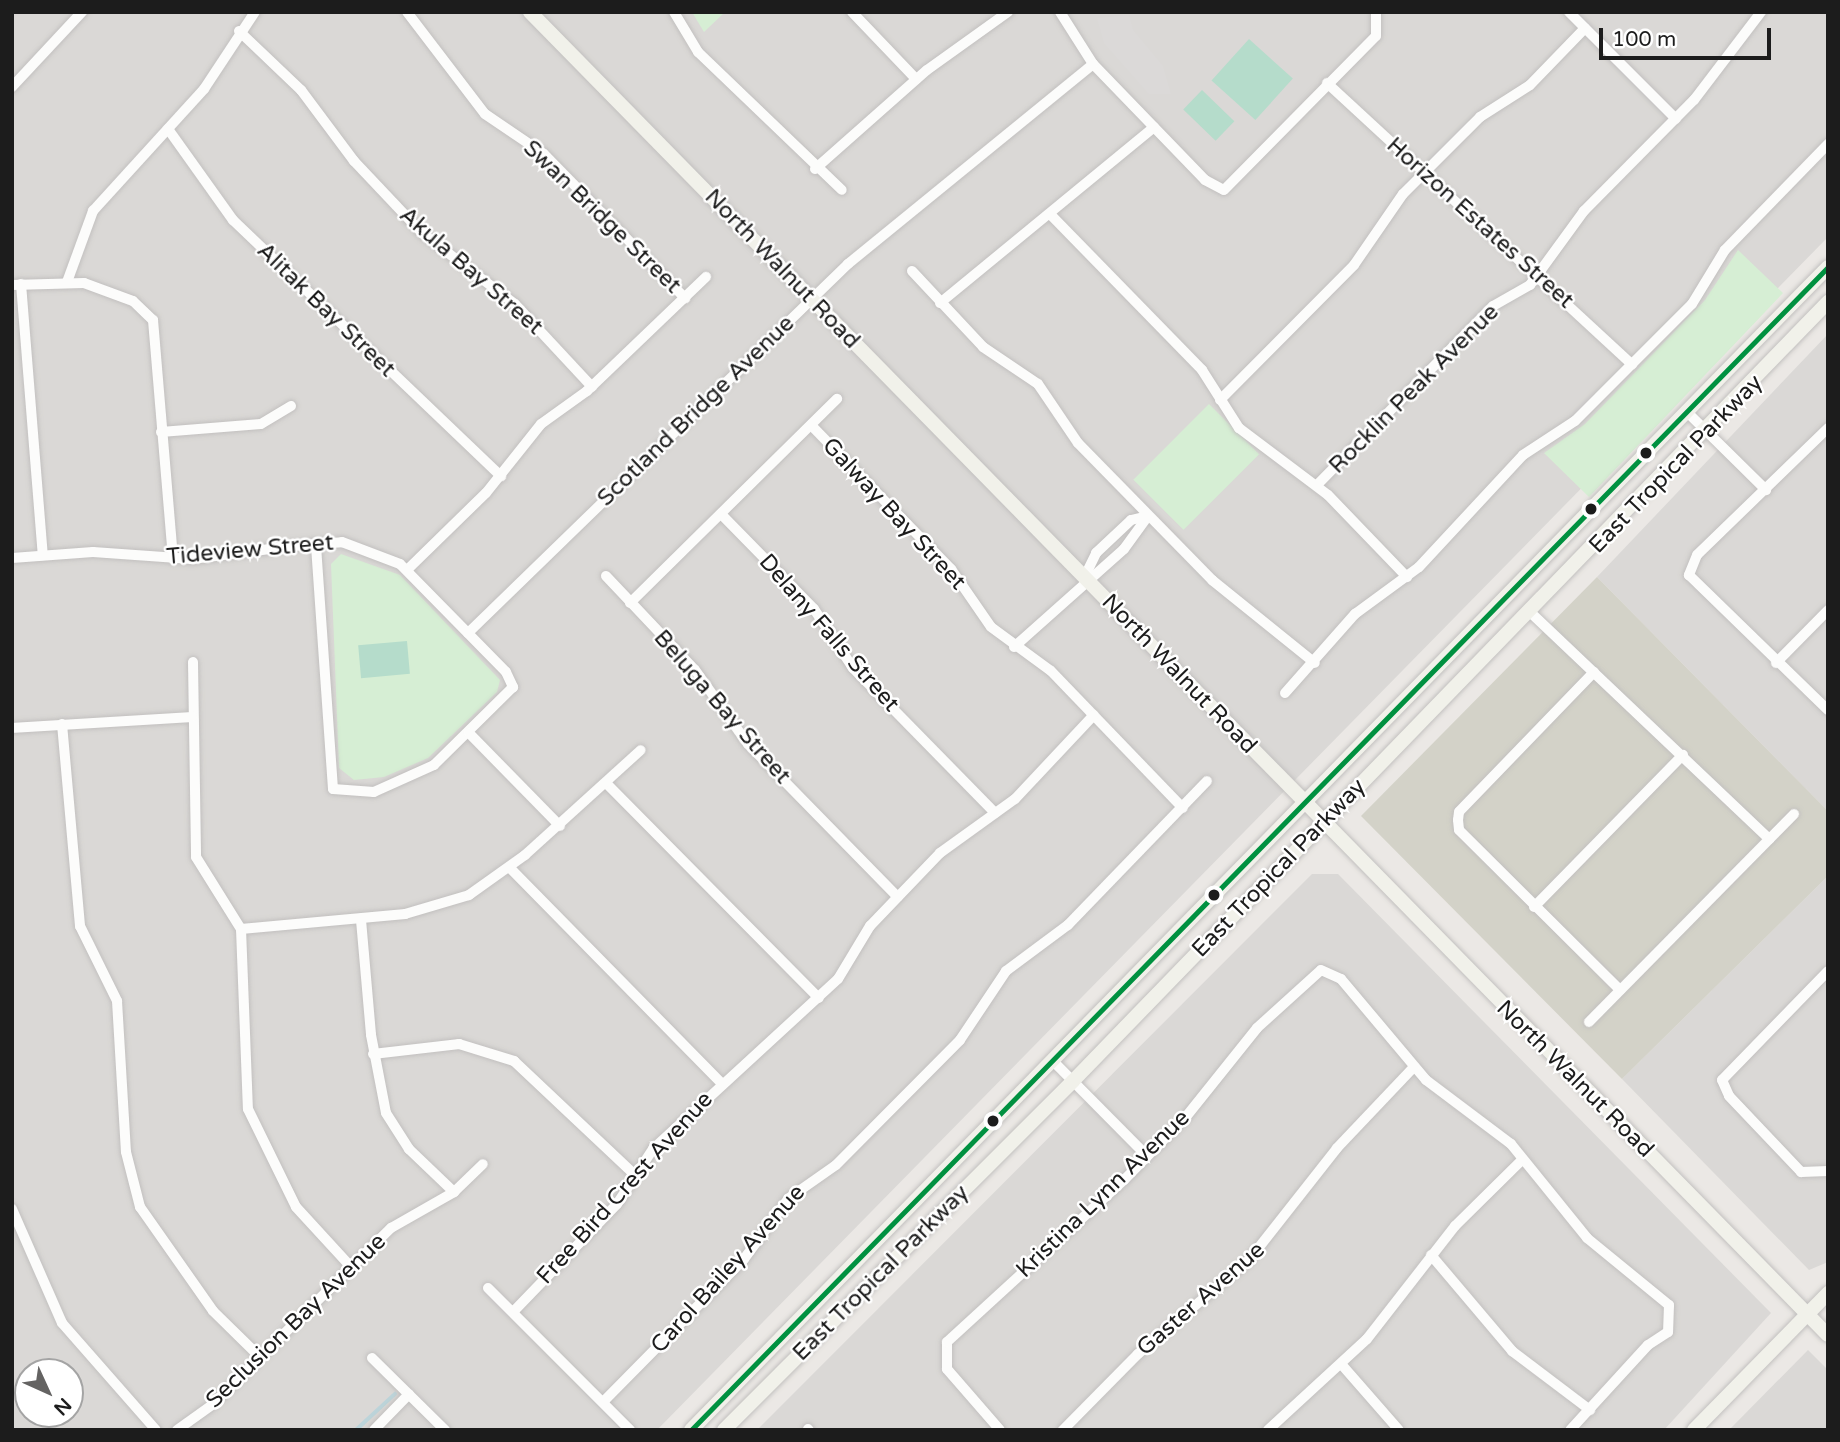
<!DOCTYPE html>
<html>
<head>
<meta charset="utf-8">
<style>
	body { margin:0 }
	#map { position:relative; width:1840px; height:1442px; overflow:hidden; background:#ebe8e5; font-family:"Varela Round",sans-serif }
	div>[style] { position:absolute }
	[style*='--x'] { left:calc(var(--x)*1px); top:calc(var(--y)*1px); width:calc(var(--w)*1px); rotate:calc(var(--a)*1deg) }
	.residential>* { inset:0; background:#dad8d6 }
	.construction>* { inset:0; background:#d3d2c8 }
	.park>* { inset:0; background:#d6eed4; transform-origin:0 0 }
	.pitch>* { inset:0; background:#b5dccb; transform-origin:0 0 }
	.parking>* { inset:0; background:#dbd9d8 }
	.stream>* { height:3.5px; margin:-1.75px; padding:0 1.75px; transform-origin:1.75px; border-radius:1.75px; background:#bcd4da }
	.roads { filter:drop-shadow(0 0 2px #c2c0bf) drop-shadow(0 0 2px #c2c0bf) }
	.street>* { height:10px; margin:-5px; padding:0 5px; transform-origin:5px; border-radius:5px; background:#fcfcfb }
	.secondary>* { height:14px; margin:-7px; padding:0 7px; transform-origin:7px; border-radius:7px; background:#f1f1ea }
	.bus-1>* { height:5px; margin:-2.5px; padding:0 2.5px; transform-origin:2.5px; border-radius:2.5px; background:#009140 }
	.dots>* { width:19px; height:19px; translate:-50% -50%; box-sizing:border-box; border:4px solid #fff; border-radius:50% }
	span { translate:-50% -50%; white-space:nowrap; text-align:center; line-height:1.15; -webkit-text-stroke:5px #fff; paint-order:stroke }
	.street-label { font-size:23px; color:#1c1c1c }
	.frame { position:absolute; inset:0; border:14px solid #1c1c1c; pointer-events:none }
	.north { position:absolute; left:14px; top:1358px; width:70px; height:70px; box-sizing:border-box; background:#fff; border:2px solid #a4a4a4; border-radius:50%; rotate:135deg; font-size:19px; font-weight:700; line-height:28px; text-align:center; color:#1c1c1c }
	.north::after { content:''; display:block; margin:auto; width:24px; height:32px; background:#646362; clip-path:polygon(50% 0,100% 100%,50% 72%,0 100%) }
	.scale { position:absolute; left:1599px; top:28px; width:172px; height:32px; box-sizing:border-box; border:4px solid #1c1c1c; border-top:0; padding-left:9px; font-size:21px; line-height:24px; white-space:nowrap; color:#1c1c1c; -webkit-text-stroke:5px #fff; paint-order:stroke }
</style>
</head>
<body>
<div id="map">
	<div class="residential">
		<div style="clip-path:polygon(evenodd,12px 12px,1828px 12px,1828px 237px,657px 1430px,12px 1430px,12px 12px,28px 1372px,70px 1372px,70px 1414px,28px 1414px,28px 1372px)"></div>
		<div style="clip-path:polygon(1828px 334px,1828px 811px,1597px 577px)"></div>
		<div style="clip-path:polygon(1312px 874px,1338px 874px,1771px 1313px,1664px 1430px,757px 1430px)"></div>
		<div style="clip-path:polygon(1828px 876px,1828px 1262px,1809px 1270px,1622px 1079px)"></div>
		<div style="clip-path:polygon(1808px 1350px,1828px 1370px,1828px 1430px,1729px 1430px)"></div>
	</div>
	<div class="construction">
		<div style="clip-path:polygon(1597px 577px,1828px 811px,1828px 876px,1622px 1079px,1361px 816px)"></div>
	</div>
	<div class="park">
		<div style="clip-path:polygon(692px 12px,725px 12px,704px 32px)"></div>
		<div style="clip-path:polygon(1738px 250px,1783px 293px,1589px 497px,1544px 453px,1585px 424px,1705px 300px)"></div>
		<div style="left:1209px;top:404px;width:71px;height:107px;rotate:45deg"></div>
		<div style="clip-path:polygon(341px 554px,400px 575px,500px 680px,497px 692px,428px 758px,384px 777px,354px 780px,339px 768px,331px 564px)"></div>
	</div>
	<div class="pitch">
		<div style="left:1249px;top:39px;width:59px;height:56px;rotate:42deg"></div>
		<div style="left:1202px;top:90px;width:45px;height:27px;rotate:44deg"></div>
		<div style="left:407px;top:641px;width:33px;height:49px;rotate:85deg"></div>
	</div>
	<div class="parking">
		<div style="clip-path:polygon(1129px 15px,1133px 30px,1163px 66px,1171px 94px,1149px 94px,1104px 43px,1097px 18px)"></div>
	</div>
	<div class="stream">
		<div style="--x:356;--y:1430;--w:53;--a:-42.7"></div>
	</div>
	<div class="roads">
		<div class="street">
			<div style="--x:407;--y:12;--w:128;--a:52.6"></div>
			<div style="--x:485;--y:114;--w:71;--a:34.1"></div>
			<div style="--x:544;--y:154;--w:202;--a:45.6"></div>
			<div style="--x:674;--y:12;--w:47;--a:59"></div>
			<div style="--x:698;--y:52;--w:199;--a:43.8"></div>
			<div style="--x:852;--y:12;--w:93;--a:46.3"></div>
			<div style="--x:1060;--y:12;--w:62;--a:57.6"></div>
			<div style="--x:1093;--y:64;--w:161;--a:46"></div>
			<div style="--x:1205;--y:180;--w:21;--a:28"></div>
			<div style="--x:1224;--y:190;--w:216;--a:-45.4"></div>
			<div style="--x:1376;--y:36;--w:24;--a:-90"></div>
			<div style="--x:1569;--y:12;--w:151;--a:45"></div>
			<div style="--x:239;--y:31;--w:86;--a:43.6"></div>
			<div style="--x:301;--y:90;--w:89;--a:53.3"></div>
			<div style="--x:354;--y:161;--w:99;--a:46.6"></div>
			<div style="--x:422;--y:233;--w:117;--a:37.4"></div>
			<div style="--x:515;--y:304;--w:113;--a:47.1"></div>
			<div style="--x:1327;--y:83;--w:415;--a:42.7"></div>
			<div style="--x:12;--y:87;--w:103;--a:-47"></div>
			<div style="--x:168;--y:129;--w:112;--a:54.5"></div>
			<div style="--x:233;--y:220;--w:371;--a:43.7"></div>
			<div style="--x:815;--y:169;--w:149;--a:-41.5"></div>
			<div style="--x:927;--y:70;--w:100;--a:-35.6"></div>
			<div style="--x:1051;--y:215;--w:216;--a:45.7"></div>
			<div style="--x:1202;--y:370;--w:69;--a:57.5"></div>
			<div style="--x:1239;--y:428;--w:111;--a:37"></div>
			<div style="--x:1328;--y:495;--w:114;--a:46.1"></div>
			<div style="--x:912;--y:271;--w:104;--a:46.9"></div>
			<div style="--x:983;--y:347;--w:66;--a:33.9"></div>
			<div style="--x:1038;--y:384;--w:71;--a:55.9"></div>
			<div style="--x:1078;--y:443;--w:192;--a:45.6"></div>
			<div style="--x:1212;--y:580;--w:132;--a:38.9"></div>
			<div style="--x:67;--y:282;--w:76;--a:-69.9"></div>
			<div style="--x:93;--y:211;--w:165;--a:-47.7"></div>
			<div style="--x:204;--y:89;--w:92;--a:-56.5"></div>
			<div style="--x:21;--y:284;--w:272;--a:85.4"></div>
			<div style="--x:12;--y:285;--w:72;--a:-1.6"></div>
			<div style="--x:84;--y:283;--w:52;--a:20.2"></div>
			<div style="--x:133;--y:301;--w:28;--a:44"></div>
			<div style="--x:153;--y:320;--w:240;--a:85.2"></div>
			<div style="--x:940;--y:303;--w:277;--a:-39.4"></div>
			<div style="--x:1220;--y:400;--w:190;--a:-45.2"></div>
			<div style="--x:1354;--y:265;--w:86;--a:-55.4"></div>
			<div style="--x:1403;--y:194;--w:109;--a:-45"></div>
			<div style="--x:1480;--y:117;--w:59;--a:-32.6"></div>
			<div style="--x:1530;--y:85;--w:79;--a:-46"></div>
			<div style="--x:1690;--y:415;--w:107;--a:44.6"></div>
			<div style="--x:811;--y:425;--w:201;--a:45.8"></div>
			<div style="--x:951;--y:569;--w:70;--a:55.4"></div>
			<div style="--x:991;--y:627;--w:74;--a:36.3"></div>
			<div style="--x:1051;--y:671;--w:190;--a:46.1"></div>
			<div style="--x:1828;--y:428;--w:182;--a:135.9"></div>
			<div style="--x:1697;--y:555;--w:22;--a:112"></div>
			<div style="--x:1689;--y:575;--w:194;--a:44.2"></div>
			<div style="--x:161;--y:432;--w:100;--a:-4.6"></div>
			<div style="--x:261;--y:424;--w:35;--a:-31"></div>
			<div style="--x:1317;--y:485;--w:251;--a:-45.5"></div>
			<div style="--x:1493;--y:306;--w:43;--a:-29.6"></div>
			<div style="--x:1530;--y:285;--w:92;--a:-53.9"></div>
			<div style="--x:1584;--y:211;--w:156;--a:-45.3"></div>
			<div style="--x:1694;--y:100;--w:111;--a:-52.7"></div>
			<div style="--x:721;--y:514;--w:133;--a:45.6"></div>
			<div style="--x:814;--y:609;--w:71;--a:56.5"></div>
			<div style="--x:853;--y:668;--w:203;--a:45.6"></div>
			<div style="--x:12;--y:558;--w:81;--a:-4.2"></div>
			<div style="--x:93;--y:552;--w:99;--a:4"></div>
			<div style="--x:192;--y:559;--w:102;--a:-7.3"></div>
			<div style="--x:293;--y:546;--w:23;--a:-5"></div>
			<div style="--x:316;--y:544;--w:26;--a:-4"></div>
			<div style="--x:342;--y:542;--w:62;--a:20.8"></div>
			<div style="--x:400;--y:564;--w:151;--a:45.5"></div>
			<div style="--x:506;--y:672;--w:17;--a:65"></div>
			<div style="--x:513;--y:687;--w:111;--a:135.4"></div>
			<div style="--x:434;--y:765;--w:66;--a:155.8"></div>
			<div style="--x:374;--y:792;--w:41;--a:-175.8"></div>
			<div style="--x:333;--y:789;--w:246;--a:-94"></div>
			<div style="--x:407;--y:570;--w:110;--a:-44.3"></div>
			<div style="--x:486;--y:493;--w:88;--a:-51.4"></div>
			<div style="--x:541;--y:424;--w:57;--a:-35.7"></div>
			<div style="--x:587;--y:391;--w:165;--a:-43.8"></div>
			<div style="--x:606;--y:576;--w:129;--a:46.6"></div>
			<div style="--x:695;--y:670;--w:91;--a:54.4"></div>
			<div style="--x:748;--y:744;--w:214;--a:45.6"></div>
			<div style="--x:1084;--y:578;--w:28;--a:-64"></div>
			<div style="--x:1096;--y:553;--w:48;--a:-43.3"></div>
			<div style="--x:1131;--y:520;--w:17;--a:-13"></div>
			<div style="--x:630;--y:603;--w:291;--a:-44.6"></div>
			<div style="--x:1530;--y:612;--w:330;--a:43.5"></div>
			<div style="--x:468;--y:633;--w:530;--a:-44.16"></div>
			<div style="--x:848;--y:264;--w:316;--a:-39.2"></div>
			<div style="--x:1014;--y:647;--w:147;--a:-41.7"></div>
			<div style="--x:1124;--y:549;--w:41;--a:-54"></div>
			<div style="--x:193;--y:662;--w:195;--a:89.1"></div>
			<div style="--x:196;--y:857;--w:85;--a:58"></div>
			<div style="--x:241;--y:929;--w:180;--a:87.8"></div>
			<div style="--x:248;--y:1109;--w:109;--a:63.9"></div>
			<div style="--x:296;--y:1207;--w:80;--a:47.5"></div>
			<div style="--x:1776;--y:663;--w:74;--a:-45.5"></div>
			<div style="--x:1594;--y:672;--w:194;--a:134"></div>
			<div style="--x:1459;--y:812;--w:8;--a:97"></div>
			<div style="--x:1458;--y:820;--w:10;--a:84"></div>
			<div style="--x:1459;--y:830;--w:227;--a:44.8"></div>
			<div style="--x:1285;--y:693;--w:106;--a:-48.5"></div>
			<div style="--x:1355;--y:614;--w:79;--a:-36.3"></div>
			<div style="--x:1419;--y:567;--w:153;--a:-47.1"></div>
			<div style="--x:1523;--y:455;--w:62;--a:-33.2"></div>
			<div style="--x:1575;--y:421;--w:165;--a:-45"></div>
			<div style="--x:1692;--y:304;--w:63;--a:-58.6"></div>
			<div style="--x:1725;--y:250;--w:148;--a:-45.8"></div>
			<div style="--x:62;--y:724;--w:203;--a:84.9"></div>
			<div style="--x:80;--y:926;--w:84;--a:63.7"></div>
			<div style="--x:117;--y:1001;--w:151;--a:86.6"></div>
			<div style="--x:126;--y:1152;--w:57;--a:75.7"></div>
			<div style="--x:140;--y:1207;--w:127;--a:54.9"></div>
			<div style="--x:213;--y:1311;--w:63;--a:44.4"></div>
			<div style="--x:12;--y:728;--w:180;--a:-3.5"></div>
			<div style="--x:469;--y:733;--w:130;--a:45.6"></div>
			<div style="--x:607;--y:784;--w:301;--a:45.3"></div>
			<div style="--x:510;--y:868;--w:300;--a:45.5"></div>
			<div style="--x:1534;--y:907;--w:213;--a:-45.6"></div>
			<div style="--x:361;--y:920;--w:115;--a:85"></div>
			<div style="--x:371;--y:1035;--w:79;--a:79.1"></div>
			<div style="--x:386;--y:1113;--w:43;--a:57.4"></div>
			<div style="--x:409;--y:1149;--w:62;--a:43.7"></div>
			<div style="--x:241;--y:929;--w:165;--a:-5.2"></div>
			<div style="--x:405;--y:914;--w:67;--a:-16.5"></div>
			<div style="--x:469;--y:895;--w:69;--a:-35.5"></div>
			<div style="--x:525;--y:855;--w:156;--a:-42.2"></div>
			<div style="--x:1828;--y:971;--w:152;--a:134.2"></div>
			<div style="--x:1722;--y:1080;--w:17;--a:66"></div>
			<div style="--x:1729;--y:1096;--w:105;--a:46.5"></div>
			<div style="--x:1801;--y:1172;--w:27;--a:-2"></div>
			<div style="--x:1589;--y:1022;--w:292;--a:-45.4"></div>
			<div style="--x:373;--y:1054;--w:87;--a:-6.6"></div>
			<div style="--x:459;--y:1044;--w:58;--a:17.2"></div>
			<div style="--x:514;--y:1061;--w:166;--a:43.3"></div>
			<div style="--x:1054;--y:1062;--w:132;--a:45.3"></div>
			<div style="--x:12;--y:1209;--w:124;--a:66.3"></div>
			<div style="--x:62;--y:1323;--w:142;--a:48.7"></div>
			<div style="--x:1431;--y:1255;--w:126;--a:49.8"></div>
			<div style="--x:1512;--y:1351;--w:98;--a:37.1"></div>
			<div style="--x:488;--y:1288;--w:201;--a:45"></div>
			<div style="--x:513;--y:1312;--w:150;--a:-46.1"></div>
			<div style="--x:617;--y:1204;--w:66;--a:-56.8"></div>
			<div style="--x:653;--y:1149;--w:251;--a:-42.6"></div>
			<div style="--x:838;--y:979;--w:62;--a:-58.9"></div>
			<div style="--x:870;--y:926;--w:101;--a:-46.2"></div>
			<div style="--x:940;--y:853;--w:92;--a:-35.8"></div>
			<div style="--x:1015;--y:799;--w:115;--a:-46.8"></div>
			<div style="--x:372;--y:1358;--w:103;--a:44.6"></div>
			<div style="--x:1342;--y:1365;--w:86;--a:48.8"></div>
			<div style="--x:603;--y:1402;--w:201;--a:-45.4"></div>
			<div style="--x:744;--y:1259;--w:76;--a:-53.6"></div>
			<div style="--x:789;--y:1198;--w:57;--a:-35.1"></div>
			<div style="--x:836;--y:1165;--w:176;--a:-45.2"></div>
			<div style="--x:960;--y:1040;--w:83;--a:-56.3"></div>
			<div style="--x:1006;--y:971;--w:77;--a:-36.6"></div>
			<div style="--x:1068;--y:925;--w:200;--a:-46"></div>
			<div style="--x:808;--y:1429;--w:1;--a:45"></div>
			<div style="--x:177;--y:1430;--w:43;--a:-35.5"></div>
			<div style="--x:212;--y:1405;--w:252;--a:-44.7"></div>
			<div style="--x:391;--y:1228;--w:73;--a:-29.7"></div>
			<div style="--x:454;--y:1192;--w:40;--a:-44"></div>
			<div style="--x:374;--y:1430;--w:50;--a:-45.8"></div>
			<div style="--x:1000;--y:1430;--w:81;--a:-131"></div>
			<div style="--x:947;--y:1369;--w:27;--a:-90"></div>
			<div style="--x:947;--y:1342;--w:240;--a:-42.5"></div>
			<div style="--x:1124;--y:1180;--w:87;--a:-45.5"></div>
			<div style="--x:1185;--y:1118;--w:115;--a:-51.3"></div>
			<div style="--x:1257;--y:1028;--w:86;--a:-42.2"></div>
			<div style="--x:1321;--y:970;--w:22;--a:24"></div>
			<div style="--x:1341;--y:979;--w:132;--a:49.9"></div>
			<div style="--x:1426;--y:1080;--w:106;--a:37"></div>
			<div style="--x:1511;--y:1144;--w:121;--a:51"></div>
			<div style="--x:1587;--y:1238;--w:106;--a:39.3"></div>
			<div style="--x:1669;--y:1305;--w:27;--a:92"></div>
			<div style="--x:1668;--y:1332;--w:24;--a:147"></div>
			<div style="--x:1648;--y:1345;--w:115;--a:132.5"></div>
			<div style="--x:1063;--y:1430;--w:107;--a:-45.4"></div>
			<div style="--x:1138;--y:1354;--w:145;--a:-40.3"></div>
			<div style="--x:1249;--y:1260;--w:142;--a:-51.8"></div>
			<div style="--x:1337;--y:1148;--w:112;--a:-46.5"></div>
			<div style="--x:1268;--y:1430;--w:134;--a:-42.6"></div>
			<div style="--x:1367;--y:1339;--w:143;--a:-52.1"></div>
			<div style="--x:1455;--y:1226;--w:95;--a:-44.6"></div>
		</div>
		<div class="secondary">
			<div style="--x:530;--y:12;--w:1853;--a:45.55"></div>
			<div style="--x:691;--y:1430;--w:1626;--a:-45.65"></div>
			<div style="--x:724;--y:1430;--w:494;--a:-45"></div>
			<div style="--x:1073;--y:1081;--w:1085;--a:-45.9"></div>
			<div style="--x:1694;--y:1430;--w:192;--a:-45.6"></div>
		</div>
	</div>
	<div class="bus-1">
		<div style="--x:691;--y:1430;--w:1626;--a:-45.65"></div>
	</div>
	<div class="dots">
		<div style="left:1646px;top:453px;background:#1c1c1c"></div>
		<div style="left:1591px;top:509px;background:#1c1c1c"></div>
		<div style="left:1214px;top:895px;background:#1c1c1c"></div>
		<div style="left:993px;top:1121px;background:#1c1c1c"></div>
	</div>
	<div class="street-label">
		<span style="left:602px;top:217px;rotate:44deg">Swan Bridge Street</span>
		<span style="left:1480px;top:223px;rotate:42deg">Horizon Estates Street</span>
		<span style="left:782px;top:269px;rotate:46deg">North Walnut Road</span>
		<span style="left:471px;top:271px;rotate:41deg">Akula Bay Street</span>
		<span style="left:326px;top:310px;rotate:44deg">Alitak Bay Street</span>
		<span style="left:1414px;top:389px;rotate:-45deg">Rocklin Peak Avenue</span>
		<span style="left:696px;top:411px;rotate:-44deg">Scotland Bridge Avenue</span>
		<span style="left:1676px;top:464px;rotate:-46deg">East Tropical Parkway</span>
		<span style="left:894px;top:514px;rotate:47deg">Galway Bay Street</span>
		<span style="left:250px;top:550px;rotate:-5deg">Tideview Street</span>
		<span style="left:829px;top:633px;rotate:49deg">Delany Falls Street</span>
		<span style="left:1179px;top:674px;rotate:46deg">North Walnut Road</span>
		<span style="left:722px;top:707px;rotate:49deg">Beluga Bay Street</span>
		<span style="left:1279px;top:868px;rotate:-46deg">East Tropical Parkway</span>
		<span style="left:1575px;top:1079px;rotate:45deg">North Walnut Road</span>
		<span style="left:625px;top:1188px;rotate:-48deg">Free Bird Crest Avenue</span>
		<span style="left:1103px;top:1194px;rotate:-44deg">Kristina Lynn Avenue</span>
		<span style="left:728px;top:1269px;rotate:-48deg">Carol Bailey Avenue</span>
		<span style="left:881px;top:1273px;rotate:-45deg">East Tropical Parkway</span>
		<span style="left:1201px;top:1299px;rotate:-41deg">Gaster Avenue</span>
		<span style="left:296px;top:1321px;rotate:-44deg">Seclusion Bay Avenue</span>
	</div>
	<div class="frame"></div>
	<div class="north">N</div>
	<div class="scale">100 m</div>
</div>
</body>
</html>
